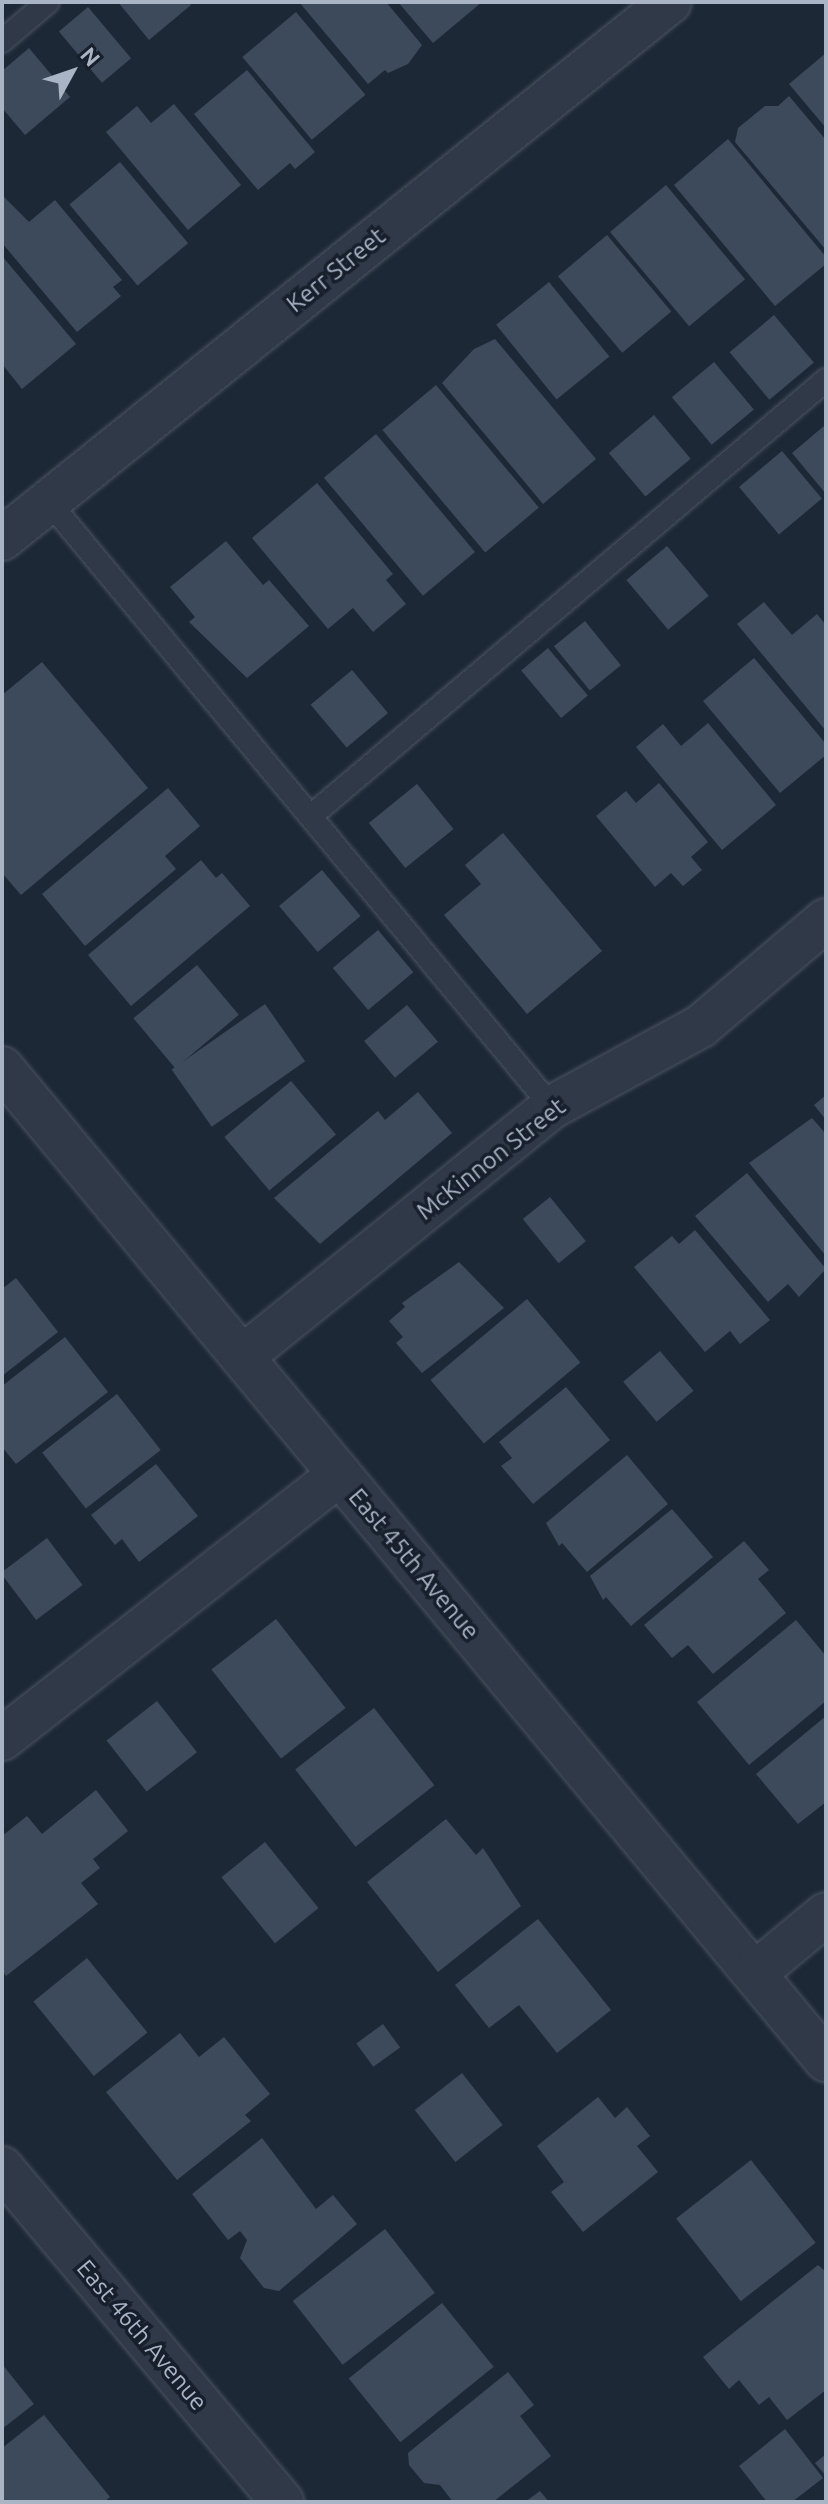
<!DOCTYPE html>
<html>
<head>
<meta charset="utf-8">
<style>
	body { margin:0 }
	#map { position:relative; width:828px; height:2504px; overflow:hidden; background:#1d2836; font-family:Ubuntu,sans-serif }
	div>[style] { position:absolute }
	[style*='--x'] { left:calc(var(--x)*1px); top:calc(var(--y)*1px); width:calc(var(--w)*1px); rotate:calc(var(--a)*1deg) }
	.building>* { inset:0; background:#3d4a5c; transform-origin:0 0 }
	.roads { filter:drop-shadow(0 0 2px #4b5462) drop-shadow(0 0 2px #4b5462) }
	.lane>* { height:22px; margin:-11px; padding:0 11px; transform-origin:11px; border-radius:11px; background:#303947 }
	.street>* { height:42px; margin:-21px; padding:0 21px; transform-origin:21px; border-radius:21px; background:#303947 }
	span { translate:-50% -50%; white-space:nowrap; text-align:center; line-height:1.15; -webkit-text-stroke:7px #161f2b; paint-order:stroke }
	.street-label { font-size:24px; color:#a9b4c4 }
	.frame { position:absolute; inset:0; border:4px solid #a9b4c4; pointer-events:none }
	.north { position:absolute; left:32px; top:32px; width:80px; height:80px; -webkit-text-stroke:6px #161f2b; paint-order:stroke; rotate:50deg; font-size:22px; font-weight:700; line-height:32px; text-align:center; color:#a9b4c4 }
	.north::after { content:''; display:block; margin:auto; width:28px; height:36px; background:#a9b4c4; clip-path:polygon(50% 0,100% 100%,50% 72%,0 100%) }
</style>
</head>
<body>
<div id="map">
	<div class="building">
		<div style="clip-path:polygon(118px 2px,188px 2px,191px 5px,149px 40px)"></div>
		<div style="clip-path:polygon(299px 2px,386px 2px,422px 45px,408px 64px,388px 73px,385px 70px,368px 84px)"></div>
		<div style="clip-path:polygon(398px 2px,482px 2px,433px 43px)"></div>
		<div style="left:88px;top:7px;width:67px;height:38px;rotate:50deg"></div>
		<div style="left:296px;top:12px;width:108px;height:70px;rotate:50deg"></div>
		<div style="clip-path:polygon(29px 48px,70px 97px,25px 135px,2px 108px,2px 71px)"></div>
		<div style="clip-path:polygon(826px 53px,826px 128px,789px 84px)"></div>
		<div style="clip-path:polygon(247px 70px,315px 152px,295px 169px,290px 163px,258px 190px,194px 114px)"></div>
		<div style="clip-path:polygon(789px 96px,826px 140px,826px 250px,735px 142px,738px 128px,765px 106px,778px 106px)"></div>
		<div style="clip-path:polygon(174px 104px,241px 185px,188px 230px,106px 132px,137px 106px,151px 123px)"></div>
		<div style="clip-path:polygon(728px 139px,826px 257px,826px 264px,775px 306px,674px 185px)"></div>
		<div style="left:120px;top:162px;width:106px;height:66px;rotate:50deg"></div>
		<div style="left:666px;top:185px;width:123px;height:73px;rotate:50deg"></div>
		<div style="clip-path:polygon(2px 195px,29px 222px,55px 200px,122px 280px,113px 287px,121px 296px,77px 332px,2px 243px)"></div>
		<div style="left:607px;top:235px;width:100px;height:64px;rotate:50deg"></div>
		<div style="clip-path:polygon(2px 256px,76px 344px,22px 389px,2px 364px)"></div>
		<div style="left:549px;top:282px;width:96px;height:68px;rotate:51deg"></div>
		<div style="left:774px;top:315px;width:62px;height:58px;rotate:50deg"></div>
		<div style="clip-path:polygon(495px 339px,596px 459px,543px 504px,442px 383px,474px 349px)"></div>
		<div style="left:714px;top:362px;width:62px;height:55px;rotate:50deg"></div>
		<div style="left:436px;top:385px;width:160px;height:70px;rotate:50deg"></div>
		<div style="left:654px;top:415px;width:57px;height:59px;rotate:50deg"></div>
		<div style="clip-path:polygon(824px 426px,826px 428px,826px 494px,792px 453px)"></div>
		<div style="left:376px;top:434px;width:154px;height:68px;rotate:50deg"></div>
		<div style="left:782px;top:451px;width:62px;height:56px;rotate:50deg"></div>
		<div style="clip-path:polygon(317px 483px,393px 574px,386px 580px,406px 604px,373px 632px,353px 608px,328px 629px,252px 538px)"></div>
		<div style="clip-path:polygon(226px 541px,263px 585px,269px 580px,309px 626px,247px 678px,189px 622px,195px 617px,170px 587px)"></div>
		<div style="left:667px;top:546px;width:65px;height:53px;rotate:50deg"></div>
		<div style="clip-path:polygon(764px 602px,792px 635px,817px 614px,826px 625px,826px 731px,737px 624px)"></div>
		<div style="left:585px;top:621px;width:57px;height:40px;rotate:51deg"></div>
		<div style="left:548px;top:648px;width:62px;height:35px;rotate:50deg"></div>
		<div style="clip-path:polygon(754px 658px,826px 744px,826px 755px,780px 793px,703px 701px)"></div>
		<div style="clip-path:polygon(42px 662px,148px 788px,21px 895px,2px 873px,2px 695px)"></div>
		<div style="left:352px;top:670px;width:56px;height:54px;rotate:50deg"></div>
		<div style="clip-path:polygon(708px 723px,776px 805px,722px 850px,636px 747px,663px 724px,681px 746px)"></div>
		<div style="clip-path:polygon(659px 783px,708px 842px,691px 857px,702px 870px,683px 886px,671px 873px,655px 887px,596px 816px,626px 791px,636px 803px)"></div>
		<div style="left:417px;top:784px;width:58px;height:62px;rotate:51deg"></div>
		<div style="clip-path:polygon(168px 788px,200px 826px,165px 856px,176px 869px,85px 946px,42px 894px)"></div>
		<div style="clip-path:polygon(503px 833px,602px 951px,527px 1014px,444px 915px,481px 884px,465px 865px)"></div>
		<div style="clip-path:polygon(201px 860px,216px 878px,222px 873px,250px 906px,131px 1006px,88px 955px)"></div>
		<div style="left:322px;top:870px;width:60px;height:56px;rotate:50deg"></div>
		<div style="left:378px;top:930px;width:55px;height:59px;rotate:50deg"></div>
		<div style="left:197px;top:965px;width:65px;height:83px;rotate:50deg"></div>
		<div style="left:265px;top:1004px;width:70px;height:114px;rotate:55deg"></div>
		<div style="left:407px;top:1005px;width:48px;height:56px;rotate:50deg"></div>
		<div style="left:291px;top:1081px;width:70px;height:87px;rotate:50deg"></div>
		<div style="clip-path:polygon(418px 1092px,452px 1133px,320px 1244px,274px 1198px,378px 1111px,385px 1120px)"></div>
		<div style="clip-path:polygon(826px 1095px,826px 1120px,814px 1105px)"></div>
		<div style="clip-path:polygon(812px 1118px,826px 1134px,826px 1256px,749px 1163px)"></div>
		<div style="clip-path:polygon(747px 1173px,826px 1269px,799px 1297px,788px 1284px,768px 1302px,695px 1216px)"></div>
		<div style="left:550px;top:1197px;width:57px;height:35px;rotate:51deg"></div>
		<div style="clip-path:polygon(695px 1230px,770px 1320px,740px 1344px,730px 1331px,705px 1352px,634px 1267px,672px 1236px,679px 1244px)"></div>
		<div style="clip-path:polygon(459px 1262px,504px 1308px,422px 1373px,396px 1343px,403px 1337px,389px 1321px,405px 1307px,402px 1303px)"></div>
		<div style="clip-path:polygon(16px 1278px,58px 1332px,2px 1376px,2px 1289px)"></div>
		<div style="left:527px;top:1299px;width:83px;height:126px;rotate:50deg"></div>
		<div style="clip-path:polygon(65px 1337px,108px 1392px,16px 1464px,2px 1447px,2px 1386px)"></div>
		<div style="left:660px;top:1351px;width:52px;height:48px;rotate:50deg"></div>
		<div style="clip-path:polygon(566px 1387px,610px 1440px,533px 1504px,501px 1466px,512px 1458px,499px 1442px)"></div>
		<div style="left:117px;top:1394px;width:71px;height:95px;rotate:52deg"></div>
		<div style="clip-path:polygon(627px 1455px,668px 1504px,587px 1572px,562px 1543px,559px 1546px,546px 1523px)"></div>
		<div style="clip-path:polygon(156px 1464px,198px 1516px,139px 1562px,122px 1539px,115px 1545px,91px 1515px)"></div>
		<div style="clip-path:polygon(672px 1509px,713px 1557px,631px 1626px,606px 1597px,603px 1600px,590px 1576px)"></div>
		<div style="left:47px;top:1538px;width:59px;height:58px;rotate:53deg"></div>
		<div style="clip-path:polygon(744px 1541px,769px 1570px,758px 1579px,786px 1613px,713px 1674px,688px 1645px,672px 1658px,644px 1625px)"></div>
		<div style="left:276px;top:1619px;width:113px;height:82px;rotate:52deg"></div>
		<div style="clip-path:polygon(796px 1620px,826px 1656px,826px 1701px,749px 1765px,697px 1702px)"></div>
		<div style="left:157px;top:1701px;width:65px;height:64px;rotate:52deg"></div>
		<div style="left:374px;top:1708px;width:98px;height:100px;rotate:52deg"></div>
		<div style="clip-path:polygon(826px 1716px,826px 1802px,798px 1824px,756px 1774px)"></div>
		<div style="clip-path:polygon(96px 1790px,128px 1831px,93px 1859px,100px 1868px,81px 1883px,98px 1904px,6px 1976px,2px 1970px,2px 1836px,27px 1816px,42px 1834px)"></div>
		<div style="clip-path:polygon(446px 1819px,476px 1855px,483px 1848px,521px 1906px,438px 1972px,367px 1882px)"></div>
		<div style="left:265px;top:1842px;width:85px;height:56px;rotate:51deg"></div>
		<div style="clip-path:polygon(538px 1919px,611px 2010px,557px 2053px,519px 2005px,489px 2028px,455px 1985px)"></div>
		<div style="left:87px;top:1958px;width:96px;height:69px;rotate:51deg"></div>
		<div style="left:383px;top:2024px;width:29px;height:33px;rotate:54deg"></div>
		<div style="clip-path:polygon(180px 2033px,199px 2057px,224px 2037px,270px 2094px,245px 2115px,251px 2121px,177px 2180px,106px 2092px)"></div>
		<div style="left:462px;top:2073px;width:66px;height:60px;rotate:52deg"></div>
		<div style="clip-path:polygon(598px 2097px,615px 2118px,627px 2107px,650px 2136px,637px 2146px,658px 2172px,583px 2232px,551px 2192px,564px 2182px,537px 2146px)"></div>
		<div style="clip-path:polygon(262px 2138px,316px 2209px,333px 2195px,357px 2224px,279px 2291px,264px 2288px,240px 2258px,247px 2240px,240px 2231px,228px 2240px,192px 2194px)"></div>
		<div style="left:751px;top:2160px;width:105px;height:95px;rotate:52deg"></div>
		<div style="left:385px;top:2229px;width:81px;height:117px;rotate:52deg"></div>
		<div style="clip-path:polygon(818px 2265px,826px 2272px,826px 2390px,787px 2420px,769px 2397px,759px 2405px,739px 2380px,729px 2389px,703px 2357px)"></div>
		<div style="left:442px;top:2303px;width:82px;height:120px;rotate:51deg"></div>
		<div style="clip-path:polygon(2px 2364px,34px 2404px,2px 2429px)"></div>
		<div style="clip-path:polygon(508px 2372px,534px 2405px,520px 2416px,551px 2456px,493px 2502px,453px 2502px,440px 2485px,424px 2483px,409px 2465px,408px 2453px)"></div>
		<div style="clip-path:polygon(44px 2415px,110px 2497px,104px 2502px,2px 2502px,2px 2448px)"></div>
		<div style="clip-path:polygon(785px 2429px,823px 2478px,792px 2502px,767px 2502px,739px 2466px)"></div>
		<div style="clip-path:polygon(826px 2454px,826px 2476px,815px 2463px)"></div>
		<div style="clip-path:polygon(540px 2491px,549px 2502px,525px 2502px)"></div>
	</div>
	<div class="roads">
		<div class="lane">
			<div style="--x:2;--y:41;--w:60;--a:-40.3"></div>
			<div style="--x:48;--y:501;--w:788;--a:50.25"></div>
			<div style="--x:311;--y:816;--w:675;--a:-40.25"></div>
		</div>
		<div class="street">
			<div style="--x:2;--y:539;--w:857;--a:-38.8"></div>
			<div style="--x:2;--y:1068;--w:1290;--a:50.29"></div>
			<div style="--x:242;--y:1357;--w:398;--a:-38.9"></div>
			<div style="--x:552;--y:1107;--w:170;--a:-28.5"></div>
			<div style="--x:701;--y:1026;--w:164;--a:-40.3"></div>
			<div style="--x:2;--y:1739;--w:428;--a:-38.1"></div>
			<div style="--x:755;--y:1973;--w:92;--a:-39.7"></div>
			<div style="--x:2;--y:2168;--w:436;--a:50"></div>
		</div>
	</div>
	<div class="street-label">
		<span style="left:336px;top:270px;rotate:-39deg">Kerr Street</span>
		<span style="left:491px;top:1159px;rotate:-38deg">McKinnon Street</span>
		<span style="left:414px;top:1564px;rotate:50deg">East 45th Avenue</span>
		<span style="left:142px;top:2335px;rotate:50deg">East 46th Avenue</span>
	</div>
	<div class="frame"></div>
	<div class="north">N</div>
</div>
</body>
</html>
